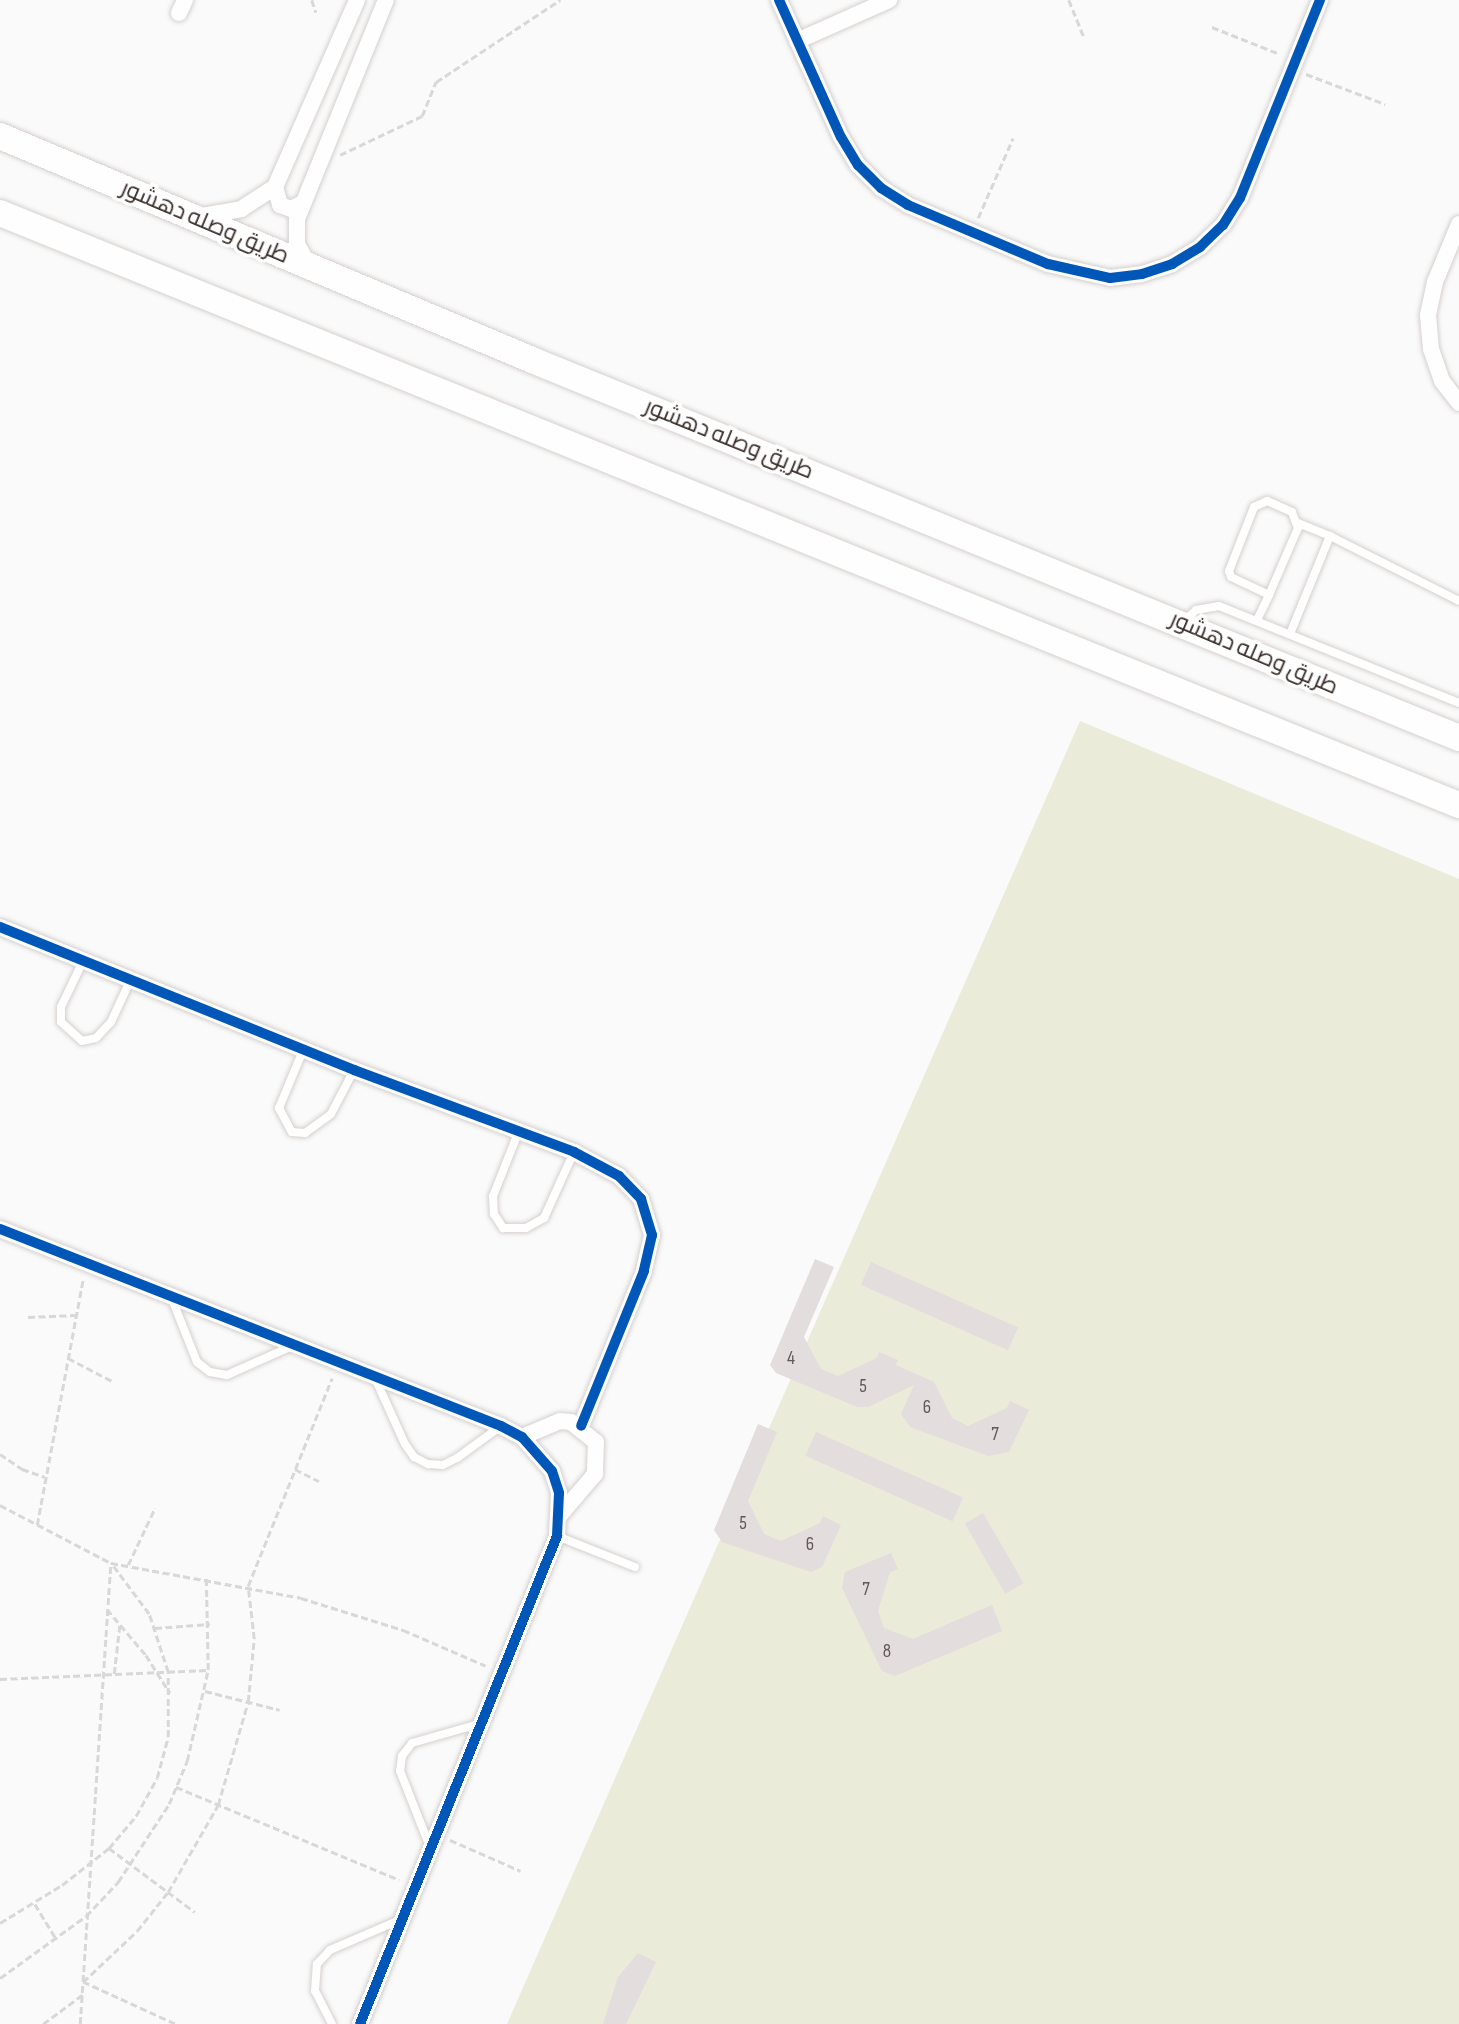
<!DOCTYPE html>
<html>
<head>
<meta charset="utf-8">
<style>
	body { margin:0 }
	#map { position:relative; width:1459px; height:2024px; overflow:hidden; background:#fafafa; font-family:"Sofia Sans Condensed",Cairo,sans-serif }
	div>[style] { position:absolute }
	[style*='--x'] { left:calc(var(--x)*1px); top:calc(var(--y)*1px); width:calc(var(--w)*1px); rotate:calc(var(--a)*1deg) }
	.green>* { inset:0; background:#eaebd9 }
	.building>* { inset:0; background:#e3dddd; transform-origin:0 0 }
	.path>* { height:2.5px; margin-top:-1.25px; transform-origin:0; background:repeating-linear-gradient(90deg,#d9d7d7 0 7px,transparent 0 10.5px) }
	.roads { filter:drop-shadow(0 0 2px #d5d0cd) drop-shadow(0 0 2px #d5d0cd) }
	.service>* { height:8px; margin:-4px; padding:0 4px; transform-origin:4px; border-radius:4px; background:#fefefe }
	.minor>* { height:16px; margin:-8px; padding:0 8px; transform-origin:8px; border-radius:8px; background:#fefefe }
	.primary>* { height:26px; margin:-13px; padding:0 13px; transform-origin:13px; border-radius:13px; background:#fefefe }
	.cycleway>* { height:10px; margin:-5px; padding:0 5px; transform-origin:5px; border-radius:5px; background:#0057b8 }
	span { translate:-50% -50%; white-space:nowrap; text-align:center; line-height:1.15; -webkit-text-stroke:7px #fff; paint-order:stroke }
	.number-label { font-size:19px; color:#635855 }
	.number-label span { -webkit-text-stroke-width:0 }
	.street-label { font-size:23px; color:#382c28 }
</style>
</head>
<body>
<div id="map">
	<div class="green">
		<div style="clip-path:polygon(1080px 721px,1459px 879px,1459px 2024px,507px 2024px)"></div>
	</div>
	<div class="building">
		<div style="clip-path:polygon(815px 1259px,834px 1267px,804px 1337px,821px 1369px,838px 1376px,877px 1358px,879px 1352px,898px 1360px,896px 1365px,934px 1382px,952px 1418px,968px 1426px,1007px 1408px,1010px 1401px,1029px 1410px,1009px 1452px,988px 1456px,910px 1427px,901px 1414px,914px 1385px,868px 1407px,857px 1407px,776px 1373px,770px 1365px)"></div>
		<div style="left:871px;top:1262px;width:161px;height:25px;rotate:24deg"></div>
		<div style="clip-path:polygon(758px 1424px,777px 1432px,748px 1501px,764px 1534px,781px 1541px,820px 1523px,823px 1516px,841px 1525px,822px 1567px,811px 1572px,722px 1542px,714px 1530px)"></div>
		<div style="left:816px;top:1432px;width:161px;height:26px;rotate:24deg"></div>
		<div style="left:983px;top:1513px;width:81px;height:21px;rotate:60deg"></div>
		<div style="clip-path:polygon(891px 1553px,898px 1569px,890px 1572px,878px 1611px,884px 1628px,913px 1639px,992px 1605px,1002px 1631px,895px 1676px,882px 1671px,842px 1588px,845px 1572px)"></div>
		<div style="clip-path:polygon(638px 1953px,656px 1962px,626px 2024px,603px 2024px,618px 1977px)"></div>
	</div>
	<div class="path">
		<div style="--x:312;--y:0;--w:13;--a:72"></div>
		<div style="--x:1069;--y:0;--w:40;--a:68"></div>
		<div style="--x:1212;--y:27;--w:73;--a:21.7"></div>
		<div style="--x:1306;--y:74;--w:85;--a:20.8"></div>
		<div style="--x:340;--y:155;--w:91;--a:-25.4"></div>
		<div style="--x:422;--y:116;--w:37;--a:-68"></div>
		<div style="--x:436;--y:82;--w:149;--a:-33.5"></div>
		<div style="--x:978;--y:218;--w:87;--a:-66.4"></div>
		<div style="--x:28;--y:1317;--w:48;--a:-2.4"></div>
		<div style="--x:68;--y:1358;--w:50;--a:27.6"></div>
		<div style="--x:0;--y:1454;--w:27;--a:34"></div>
		<div style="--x:22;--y:1469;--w:24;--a:19"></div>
		<div style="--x:295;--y:1469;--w:27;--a:27"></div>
		<div style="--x:0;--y:1505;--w:125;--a:27.6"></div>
		<div style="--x:111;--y:1563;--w:193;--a:10.4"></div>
		<div style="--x:301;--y:1598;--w:107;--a:17.4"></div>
		<div style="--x:403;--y:1630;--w:90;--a:23.4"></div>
		<div style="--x:37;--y:1525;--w:249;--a:-79.4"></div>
		<div style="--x:128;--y:1565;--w:63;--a:-64.7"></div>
		<div style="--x:107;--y:1609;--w:60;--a:49.7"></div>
		<div style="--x:146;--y:1655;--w:45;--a:57.7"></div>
		<div style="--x:155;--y:1628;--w:55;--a:-4.2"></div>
		<div style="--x:114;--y:1674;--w:52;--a:-83.4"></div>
		<div style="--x:0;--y:1679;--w:208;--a:-2.5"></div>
		<div style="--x:205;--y:1691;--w:77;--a:14.2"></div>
		<div style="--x:176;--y:1787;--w:242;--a:22.6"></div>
		<div style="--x:450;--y:1840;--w:77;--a:23.6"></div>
		<div style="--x:109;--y:1848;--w:107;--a:36.7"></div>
		<div style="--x:35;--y:1904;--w:42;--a:58.6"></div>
		<div style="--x:0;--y:1923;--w:73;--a:-31.5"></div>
		<div style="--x:62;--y:1885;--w:60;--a:-38.2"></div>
		<div style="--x:109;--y:1848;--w:42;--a:-49.8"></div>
		<div style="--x:136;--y:1816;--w:43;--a:-61.1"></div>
		<div style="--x:157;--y:1778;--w:42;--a:-75"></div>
		<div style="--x:168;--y:1737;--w:65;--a:-90"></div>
		<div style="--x:168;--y:1672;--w:61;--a:-108.1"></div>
		<div style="--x:149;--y:1614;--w:64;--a:-126.7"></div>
		<div style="--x:0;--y:1978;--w:106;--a:-35.8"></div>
		<div style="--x:86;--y:1916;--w:47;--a:-46.7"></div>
		<div style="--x:118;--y:1882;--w:93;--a:-56.8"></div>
		<div style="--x:169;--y:1804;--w:47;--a:-67.3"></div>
		<div style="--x:187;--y:1761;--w:93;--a:-77"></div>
		<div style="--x:208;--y:1670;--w:92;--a:-91.2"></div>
		<div style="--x:43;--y:2024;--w:49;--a:-36.6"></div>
		<div style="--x:80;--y:2024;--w:462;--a:-86.2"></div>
		<div style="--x:175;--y:2024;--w:101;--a:-155.5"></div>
		<div style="--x:83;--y:1982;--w:74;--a:-43.4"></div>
		<div style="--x:137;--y:1931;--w:50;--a:-51.5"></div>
		<div style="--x:168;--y:1892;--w:100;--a:-60.1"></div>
		<div style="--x:218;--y:1805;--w:107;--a:-73.8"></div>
		<div style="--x:248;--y:1702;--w:63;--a:-84.6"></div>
		<div style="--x:254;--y:1639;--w:53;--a:-96.5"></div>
		<div style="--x:248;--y:1586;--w:224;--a:-68"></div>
	</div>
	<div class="roads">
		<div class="service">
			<div style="--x:1298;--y:523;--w:35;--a:22"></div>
			<div style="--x:1185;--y:620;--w:15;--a:-42"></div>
			<div style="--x:1196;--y:610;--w:23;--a:-10"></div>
			<div style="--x:1219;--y:606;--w:259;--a:22"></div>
			<div style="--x:1257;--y:620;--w:28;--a:-64"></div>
			<div style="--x:1269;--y:595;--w:73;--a:-66.6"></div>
			<div style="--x:1298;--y:528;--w:17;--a:-111"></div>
			<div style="--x:1292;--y:512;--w:27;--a:-156"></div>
			<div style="--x:1267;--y:501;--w:14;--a:155"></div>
			<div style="--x:1254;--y:507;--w:69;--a:111.3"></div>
			<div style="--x:1229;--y:571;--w:6;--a:72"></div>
			<div style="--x:1231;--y:577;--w:42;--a:25.3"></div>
			<div style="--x:1290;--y:634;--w:106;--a:-67.8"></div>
			<div style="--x:1330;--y:536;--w:144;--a:26.7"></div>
			<div style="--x:84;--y:959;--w:53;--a:115.6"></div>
			<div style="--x:61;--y:1007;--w:15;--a:90"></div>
			<div style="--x:61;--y:1022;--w:28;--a:42"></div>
			<div style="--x:82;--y:1041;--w:14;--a:-12"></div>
			<div style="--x:96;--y:1038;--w:22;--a:-47"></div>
			<div style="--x:111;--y:1022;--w:47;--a:-65.1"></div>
			<div style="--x:304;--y:1048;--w:65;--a:112.6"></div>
			<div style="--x:279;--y:1108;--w:27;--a:62"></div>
			<div style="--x:292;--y:1132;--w:13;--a:4"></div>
			<div style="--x:305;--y:1133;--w:32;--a:-36"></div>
			<div style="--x:331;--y:1114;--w:50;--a:-62.4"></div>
			<div style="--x:518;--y:1133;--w:68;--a:111.6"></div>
			<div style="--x:493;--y:1196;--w:18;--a:87"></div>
			<div style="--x:494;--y:1214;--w:17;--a:57"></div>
			<div style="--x:503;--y:1228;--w:23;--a:0"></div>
			<div style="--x:526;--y:1228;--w:21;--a:-29"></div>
			<div style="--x:544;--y:1218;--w:72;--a:-65.6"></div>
			<div style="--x:172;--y:1299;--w:68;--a:68.4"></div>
			<div style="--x:197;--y:1362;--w:16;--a:38"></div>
			<div style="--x:210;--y:1372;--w:17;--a:10"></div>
			<div style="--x:227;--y:1375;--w:71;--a:-24"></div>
			<div style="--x:375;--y:1378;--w:72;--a:65.6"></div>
			<div style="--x:405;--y:1444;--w:16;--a:55"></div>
			<div style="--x:414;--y:1457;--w:16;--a:27"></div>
			<div style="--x:428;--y:1464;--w:15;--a:4"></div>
			<div style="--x:443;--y:1465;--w:16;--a:-27"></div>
			<div style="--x:457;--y:1458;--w:54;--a:-36"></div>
			<div style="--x:557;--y:1536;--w:84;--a:21.7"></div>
			<div style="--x:430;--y:1847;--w:82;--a:-111.5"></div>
			<div style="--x:400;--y:1771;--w:15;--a:-82"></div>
			<div style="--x:402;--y:1756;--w:16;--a:-52"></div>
			<div style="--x:412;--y:1743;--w:73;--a:-15.9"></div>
			<div style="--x:332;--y:2024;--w:37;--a:-117"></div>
			<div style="--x:315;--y:1991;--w:27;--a:-86"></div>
			<div style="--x:317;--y:1964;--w:19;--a:-47"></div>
			<div style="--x:330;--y:1950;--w:78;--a:-23.3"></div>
		</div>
		<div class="minor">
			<div style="--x:779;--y:0;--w:150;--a:65.7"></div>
			<div style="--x:841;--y:137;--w:33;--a:59"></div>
			<div style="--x:858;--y:165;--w:33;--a:45"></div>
			<div style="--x:881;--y:188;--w:32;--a:32"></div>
			<div style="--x:908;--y:205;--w:152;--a:22.9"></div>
			<div style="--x:1048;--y:264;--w:64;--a:12.7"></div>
			<div style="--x:1110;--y:278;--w:32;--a:-7"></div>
			<div style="--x:1142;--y:274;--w:32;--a:-18"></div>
			<div style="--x:1172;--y:264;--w:33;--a:-31"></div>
			<div style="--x:1200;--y:247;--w:32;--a:-44"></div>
			<div style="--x:1223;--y:225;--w:32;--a:-58"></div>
			<div style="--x:1240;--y:198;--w:214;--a:-68"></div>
			<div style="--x:179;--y:13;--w:14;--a:-65"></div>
			<div style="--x:797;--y:41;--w:101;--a:-24"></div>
			<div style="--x:275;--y:187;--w:19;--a:74"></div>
			<div style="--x:280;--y:205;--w:12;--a:20"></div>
			<div style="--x:291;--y:209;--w:13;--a:-27"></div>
			<div style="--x:202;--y:216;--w:40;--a:-10"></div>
			<div style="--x:241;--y:209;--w:40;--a:-32.9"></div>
			<div style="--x:275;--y:187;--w:204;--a:-66.3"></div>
			<div style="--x:1459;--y:224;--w:63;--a:112.5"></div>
			<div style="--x:1435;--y:282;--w:34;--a:102"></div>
			<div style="--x:1428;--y:315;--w:34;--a:85"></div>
			<div style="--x:1431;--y:349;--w:34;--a:71"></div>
			<div style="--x:1442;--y:381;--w:28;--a:52"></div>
			<div style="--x:308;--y:264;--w:23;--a:-119"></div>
			<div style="--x:297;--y:244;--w:25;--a:-90"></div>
			<div style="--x:297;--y:219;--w:236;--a:-67.9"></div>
			<div style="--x:0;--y:927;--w:382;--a:22"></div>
			<div style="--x:354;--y:1070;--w:235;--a:20.4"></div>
			<div style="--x:574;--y:1152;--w:51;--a:28.1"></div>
			<div style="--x:619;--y:1176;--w:32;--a:46"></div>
			<div style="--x:641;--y:1199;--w:38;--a:73"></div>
			<div style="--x:652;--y:1235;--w:37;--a:103"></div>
			<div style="--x:644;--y:1271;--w:167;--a:112.1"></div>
			<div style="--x:0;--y:1229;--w:538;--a:21.47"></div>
			<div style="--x:501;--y:1426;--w:24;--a:28"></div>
			<div style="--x:522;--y:1437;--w:45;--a:48.6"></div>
			<div style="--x:552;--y:1471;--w:23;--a:72"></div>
			<div style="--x:559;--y:1493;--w:43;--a:92.7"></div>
			<div style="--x:557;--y:1536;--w:526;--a:111.98"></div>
			<div style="--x:522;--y:1437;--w:41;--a:-22.8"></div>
			<div style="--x:560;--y:1421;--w:11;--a:5"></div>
			<div style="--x:571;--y:1422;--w:32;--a:39"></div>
			<div style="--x:596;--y:1442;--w:32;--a:92"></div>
			<div style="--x:595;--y:1474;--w:54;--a:130.5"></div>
		</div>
		<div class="primary">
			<div style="--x:0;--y:136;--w:577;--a:22.83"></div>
			<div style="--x:532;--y:360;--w:1001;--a:22.18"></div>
			<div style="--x:0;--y:213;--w:1575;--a:22.09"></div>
		</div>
	</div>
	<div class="cycleway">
		<div style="--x:779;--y:0;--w:150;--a:65.7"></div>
		<div style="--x:841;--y:137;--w:33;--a:59"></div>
		<div style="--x:858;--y:165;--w:33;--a:45"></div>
		<div style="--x:881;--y:188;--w:32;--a:32"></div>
		<div style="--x:908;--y:205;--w:152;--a:22.9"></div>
		<div style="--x:1048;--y:264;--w:64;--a:12.7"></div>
		<div style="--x:1110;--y:278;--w:32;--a:-7"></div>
		<div style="--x:1142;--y:274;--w:32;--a:-18"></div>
		<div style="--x:1172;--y:264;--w:33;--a:-31"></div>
		<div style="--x:1200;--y:247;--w:32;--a:-44"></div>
		<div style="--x:1223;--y:225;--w:32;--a:-58"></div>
		<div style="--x:1240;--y:198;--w:214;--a:-68"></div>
		<div style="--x:0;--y:927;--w:382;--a:22"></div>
		<div style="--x:354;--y:1070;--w:235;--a:20.4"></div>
		<div style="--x:574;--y:1152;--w:51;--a:28.1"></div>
		<div style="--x:619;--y:1176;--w:32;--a:46"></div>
		<div style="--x:641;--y:1199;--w:38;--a:73"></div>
		<div style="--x:652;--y:1235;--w:37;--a:103"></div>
		<div style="--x:644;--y:1271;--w:167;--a:112.1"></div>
		<div style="--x:0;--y:1229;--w:538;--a:21.47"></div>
		<div style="--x:501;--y:1426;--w:24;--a:28"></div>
		<div style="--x:522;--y:1437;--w:45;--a:48.6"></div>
		<div style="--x:552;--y:1471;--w:23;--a:72"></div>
		<div style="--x:559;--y:1493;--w:43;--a:92.7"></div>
		<div style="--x:557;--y:1536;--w:526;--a:111.98"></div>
	</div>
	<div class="number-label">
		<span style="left:791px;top:1359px">4</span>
		<span style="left:863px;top:1387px">5</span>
		<span style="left:927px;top:1408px">6</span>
		<span style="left:995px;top:1435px">7</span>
		<span style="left:743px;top:1524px">5</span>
		<span style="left:810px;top:1545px">6</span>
		<span style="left:866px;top:1590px">7</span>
		<span style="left:887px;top:1652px">8</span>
	</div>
	<div class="street-label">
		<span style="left:205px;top:222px;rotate:23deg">طريق وصله دهشور</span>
		<span style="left:729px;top:439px;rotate:22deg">طريق وصله دهشور</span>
		<span style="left:1254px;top:653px;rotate:23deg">طريق وصله دهشور</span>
	</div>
</div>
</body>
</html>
